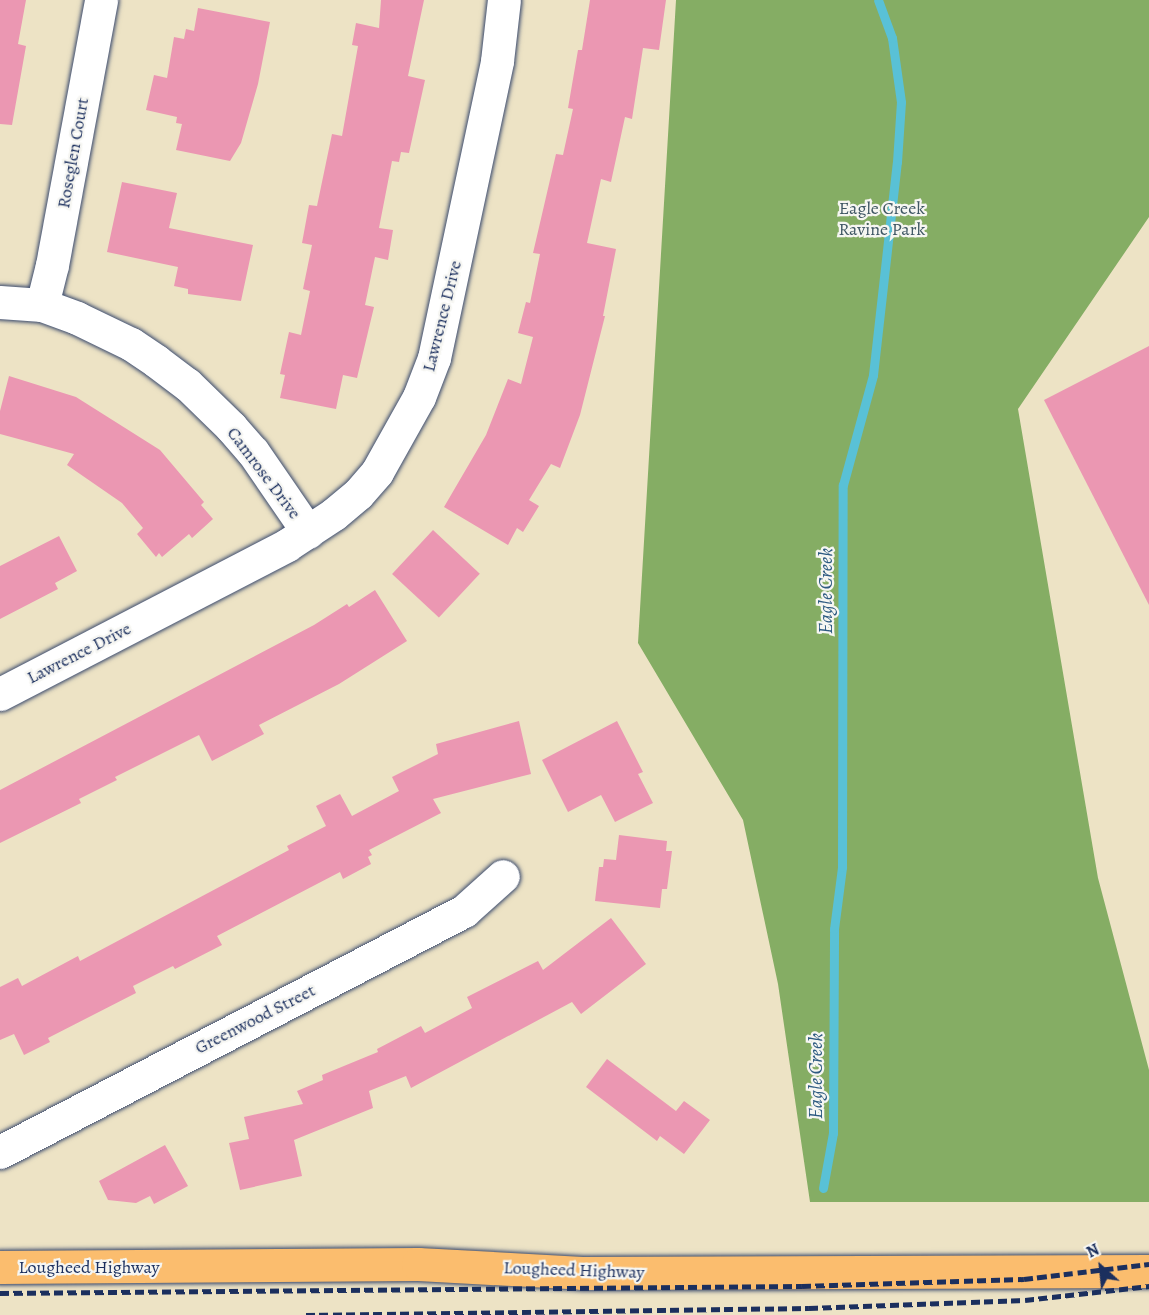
<!DOCTYPE html>
<html>
<head>
<meta charset="utf-8">
<style>
	body { margin:0 }
	#map { position:relative; width:1149px; height:1315px; overflow:hidden; background:#ede3c5; font-family:Alegreya,serif }
	div>[style] { position:absolute }
	[style*='--x'] { left:calc(var(--x)*1px); top:calc(var(--y)*1px); width:calc(var(--w)*1px); rotate:calc(var(--a)*1deg) }
	.forest>* { inset:0; background:#85ad64 }
	.stream>* { height:9px; margin:-4.5px; padding:0 4.5px; transform-origin:4.5px; border-radius:4.5px; background:#59c1d6 }
	.building>* { inset:0; background:#eb97b2; transform-origin:0 0 }
	.roads { filter:drop-shadow(0 0 2px #3a4a6d) drop-shadow(0 0 2px #3a4a6d) }
	.minor>* { height:33px; margin:-16.5px; padding:0 16.5px; transform-origin:16.5px; border-radius:16.5px; background:#fff }
	.major>* { height:33px; margin:-16.5px; padding:0 16.5px; transform-origin:16.5px; border-radius:16.5px; background:#fbbd6e }
	.rail>* { height:4.5px; margin-top:-2.25px; transform-origin:0; background:repeating-linear-gradient(90deg,#1b2f5e 0 9px,transparent 0 13.5px) }
	span { translate:-50% -50%; white-space:nowrap; text-align:center; line-height:1.15; -webkit-text-stroke:4.5px #f6f6f2; paint-order:stroke }
	.street-label { font-size:18px; color:#1b2f5e }
	.park-label { font-size:18px; color:#3e5663 }
	.water-label { font-size:20px; color:#2e5b82; font-style:italic }
	.north { position:absolute; left:1071px; top:1237px; width:60px; height:60px; -webkit-text-stroke:4px #f6f6f2; paint-order:stroke; rotate:333deg; font-size:16px; font-weight:700; line-height:24px; text-align:center; color:#1b2f5e }
	.north::after { content:''; display:block; margin:auto; width:21px; height:27px; background:#1b2f5e; clip-path:polygon(50% 0,100% 100%,50% 72%,0 100%) }
</style>
</head>
<body>
<div id="map">
	<div class="forest">
		<div style="clip-path:polygon(676px 0,1149px 0,1149px 217px,1018px 409px,1098px 878px,1149px 1070px,1149px 1202px,810px 1202px,778px 984px,743px 820px,638px 643px)"></div>
	</div>
	<div class="stream">
		<div style="--x:823;--y:1188;--w:56;--a:-79.7"></div>
		<div style="--x:833;--y:1133;--w:204;--a:-89.7"></div>
		<div style="--x:834;--y:929;--w:63;--a:-82.6"></div>
		<div style="--x:842;--y:867;--w:382;--a:-89.9"></div>
		<div style="--x:843;--y:485;--w:114;--a:-74.7"></div>
		<div style="--x:873;--y:375;--w:214;--a:-83.6"></div>
		<div style="--x:897;--y:162;--w:60;--a:-86.2"></div>
		<div style="--x:901;--y:102;--w:65;--a:-98"></div>
		<div style="--x:892;--y:38;--w:40;--a:-110.2"></div>
	</div>
	<div class="building">
		<div style="clip-path:polygon(0 0,26px 0,18px 44px,26px 46px,12px 125px,0 124px)"></div>
		<div style="clip-path:polygon(381px 0,424px 0,408px 76px,425px 80px,409px 153px,401px 152px,399px 162px,392px 161px,379px 228px,393px 230px,388px 260px,375px 257px,365px 305px,374px 307px,357px 378px,343px 375px,336px 409px,280px 398px,285px 375px,280px 374px,289px 332px,301px 335px,310px 291px,303px 289px,312px 245px,302px 243px,309px 205px,317px 206px,332px 134px,342px 136px,358px 46px,352px 45px,356px 23px,379px 28px)"></div>
		<div style="clip-path:polygon(590px 0,666px 0,659px 50px,643px 48px,632px 119px,625px 117px,611px 182px,601px 179px,587px 243px,616px 249px,603px 316px,605px 316px,580px 415px,560px 468px,551px 464px,529px 500px,539px 506px,523px 532px,517px 528px,508px 545px,444px 507px,486px 435px,508px 379px,521px 384px,533px 337px,518px 333px,526px 302px,530px 303px,540px 254px,533px 253px,556px 154px,563px 155px,573px 109px,568px 108px,578px 50px,582px 50px)"></div>
		<div style="clip-path:polygon(198px 8px,270px 22px,258px 84px,241px 143px,230px 161px,176px 150px,182px 124px,176px 123px,177px 117px,146px 110px,154px 75px,167px 78px,174px 37px,184px 39px,186px 29px,194px 31px)"></div>
		<div style="clip-path:polygon(122px 182px,177px 193px,169px 228px,253px 245px,241px 301px,188px 294px,188px 289px,174px 286px,178px 267px,107px 252px)"></div>
		<div style="clip-path:polygon(1149px 346px,1149px 605px,1044px 400px)"></div>
		<div style="clip-path:polygon(9px 376px,76px 397px,160px 450px,204px 502px,201px 505px,213px 519px,192px 538px,189px 534px,162px 557px,159px 553px,156px 557px,137px 534px,143px 528px,122px 503px,67px 465px,74px 454px,0 434px,0 411px)"></div>
		<div style="left:433px;top:530px;width:64px;height:60px;rotate:43deg"></div>
		<div style="clip-path:polygon(59px 536px,77px 571px,55px 583px,58px 589px,0 619px,0 566px)"></div>
		<div style="clip-path:polygon(375px 590px,407px 641px,339px 684px,259px 725px,264px 734px,212px 761px,199px 735px,115px 777px,117px 780px,79px 799px,81px 803px,0 843px,0 790px,314px 625px,347px 604px,349px 607px)"></div>
		<div style="clip-path:polygon(519px 721px,531px 774px,433px 799px,441px 813px,369px 850px,372px 855px,368px 857px,371px 864px,343px 879px,340px 872px,217px 936px,222px 945px,175px 969px,173px 966px,133px 986px,136px 993px,48px 1038px,50px 1042px,24px 1055px,14px 1034px,0 1040px,0 987px,18px 978px,22px 986px,78px 956px,80px 961px,289px 850px,287px 846px,326px 826px,316px 806px,340px 794px,352px 816px,399px 791px,392px 777px,438px 754px,436px 744px)"></div>
		<div style="clip-path:polygon(617px 721px,643px 772px,638px 774px,653px 803px,615px 822px,601px 795px,568px 812px,542px 760px)"></div>
		<div style="clip-path:polygon(619px 835px,667px 841px,666px 851px,672px 851px,667px 889px,662px 889px,660px 908px,595px 901px,599px 867px,603px 867px,604px 859px,616px 860px)"></div>
		<div style="clip-path:polygon(611px 918px,646px 964px,581px 1014px,572px 1002px,411px 1088px,406px 1076px,369px 1091px,373px 1108px,294px 1140px,302px 1176px,240px 1190px,229px 1143px,249px 1139px,244px 1117px,303px 1104px,297px 1091px,323px 1080px,322px 1075px,378px 1052px,377px 1049px,421px 1026px,425px 1033px,472px 1008px,467px 997px,538px 961px,543px 970px)"></div>
		<div style="clip-path:polygon(607px 1059px,676px 1111px,684px 1101px,710px 1120px,684px 1154px,660px 1136px,657px 1141px,586px 1087px)"></div>
		<div style="clip-path:polygon(165px 1145px,188px 1186px,154px 1204px,150px 1196px,136px 1203px,108px 1200px,99px 1181px)"></div>
	</div>
	<div class="roads">
		<div class="minor">
			<div style="--x:0;--y:302;--w:42;--a:4.1"></div>
			<div style="--x:42;--y:305;--w:37;--a:20"></div>
			<div style="--x:77;--y:318;--w:60;--a:25.7"></div>
			<div style="--x:131;--y:344;--w:30;--a:34"></div>
			<div style="--x:156;--y:361;--w:39;--a:37"></div>
			<div style="--x:187;--y:384;--w:62;--a:44.3"></div>
			<div style="--x:231;--y:427;--w:33;--a:49"></div>
			<div style="--x:253;--y:452;--w:97;--a:55.5"></div>
			<div style="--x:42;--y:305;--w:41;--a:-76"></div>
			<div style="--x:52;--y:265;--w:269;--a:-79.5"></div>
			<div style="--x:0;--y:694;--w:323;--a:-27.4"></div>
			<div style="--x:287;--y:545;--w:56;--a:-33.4"></div>
			<div style="--x:334;--y:514;--w:31;--a:-40"></div>
			<div style="--x:358;--y:494;--w:29;--a:-49"></div>
			<div style="--x:377;--y:472;--w:86;--a:-60.8"></div>
			<div style="--x:419;--y:397;--w:42;--a:-69"></div>
			<div style="--x:434;--y:358;--w:304;--a:-78"></div>
			<div style="--x:497;--y:61;--w:61;--a:-83.5"></div>
			<div style="--x:0;--y:1152;--w:523;--a:-27.45"></div>
			<div style="--x:464;--y:911;--w:52;--a:-41.9"></div>
		</div>
		<div class="major">
			<div style="--x:0;--y:1267;--w:418;--a:-0.4"></div>
			<div style="--x:418;--y:1264;--w:164;--a:3.1"></div>
			<div style="--x:582;--y:1273;--w:567;--a:-0.2"></div>
		</div>
	</div>
	<div class="rail">
		<div style="--x:0;--y:1293;--w:802;--a:-0.5"></div>
		<div style="--x:802;--y:1286;--w:222;--a:-1.8"></div>
		<div style="--x:1024;--y:1279;--w:126;--a:-6.8"></div>
		<div style="--x:306;--y:1315;--w:503;--a:-0.8"></div>
		<div style="--x:809;--y:1308;--w:216;--a:-2.1"></div>
		<div style="--x:1025;--y:1300;--w:125;--a:-6.4"></div>
	</div>
	<div class="street-label">
		<span style="left:73px;top:153px;rotate:-80deg">Roseglen Court</span>
		<span style="left:442px;top:316px;rotate:-76deg">Lawrence Drive</span>
		<span style="left:264px;top:473px;rotate:53deg">Camrose Drive</span>
		<span style="left:79px;top:653px;rotate:-27deg">Lawrence Drive</span>
		<span style="left:255px;top:1019px;rotate:-27deg">Greenwood Street</span>
		<span style="left:89px;top:1267px">Lougheed Highway</span>
		<span style="left:574px;top:1270px;rotate:2deg">Lougheed Highway</span>
	</div>
	<div class="park-label">
		<span style="left:882px;top:219px">Eagle Creek<br>Ravine Park</span>
	</div>
	<div class="water-label">
		<span style="left:825px;top:591px;rotate:-90deg">Eagle Creek</span>
		<span style="left:815px;top:1076px;rotate:-90deg">Eagle Creek</span>
	</div>
	<div class="north">N</div>
</div>
</body>
</html>
